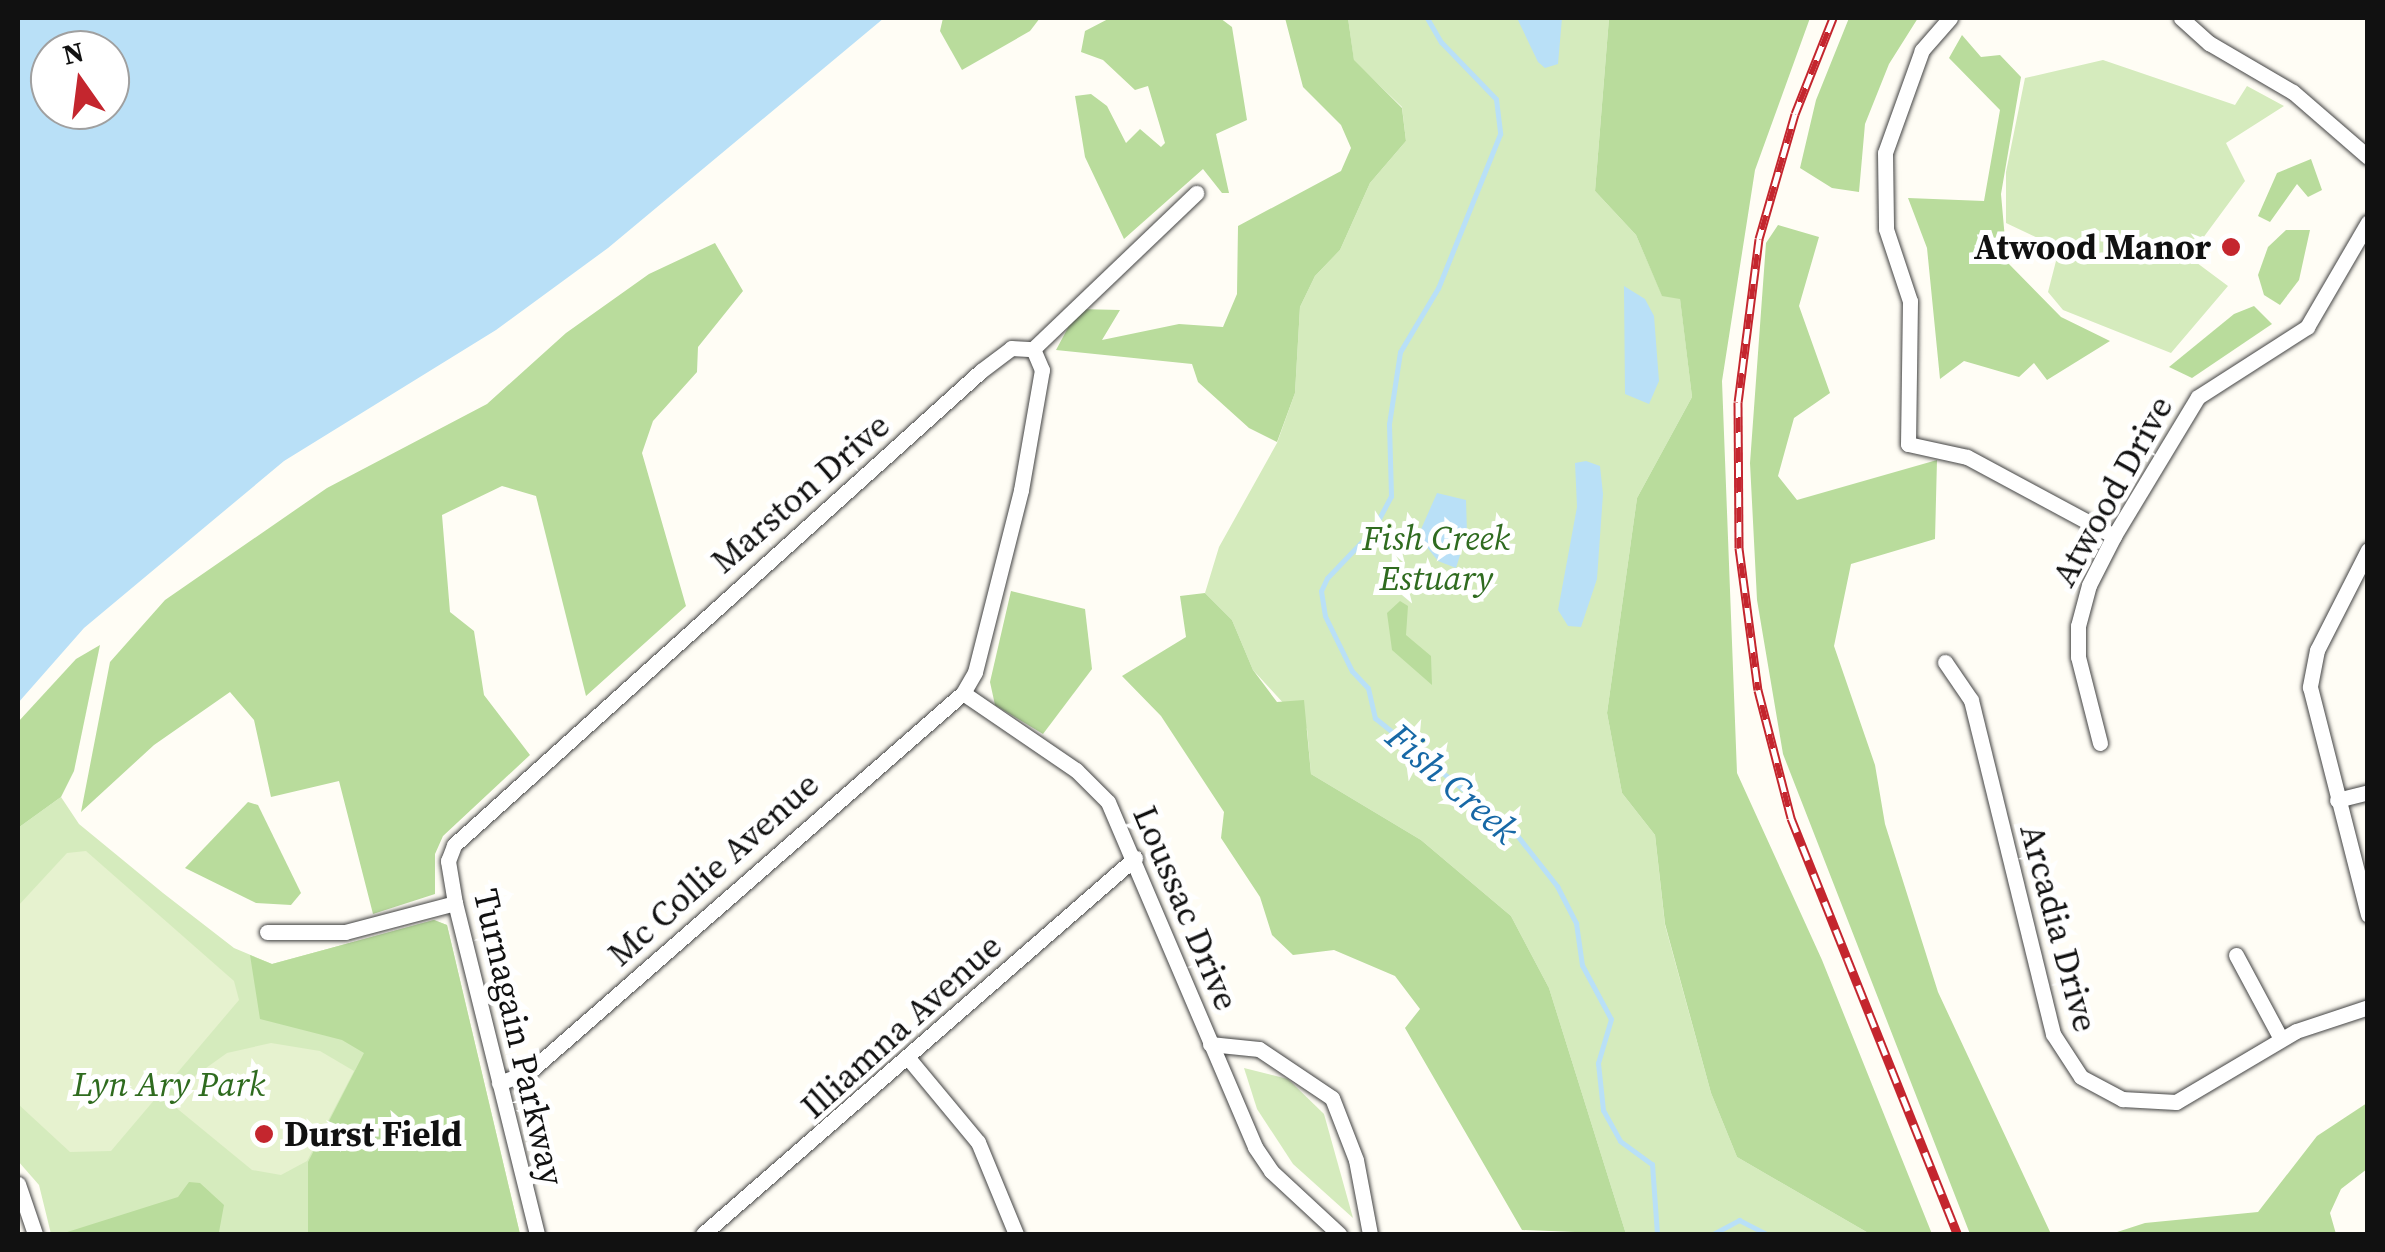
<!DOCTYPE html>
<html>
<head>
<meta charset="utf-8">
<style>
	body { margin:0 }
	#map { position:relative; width:2385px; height:1252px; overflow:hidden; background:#fffdf5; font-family:"Source Serif 4",serif }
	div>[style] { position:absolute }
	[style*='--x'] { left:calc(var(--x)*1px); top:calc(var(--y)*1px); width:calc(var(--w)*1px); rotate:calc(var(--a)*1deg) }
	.green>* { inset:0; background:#d5ebbd }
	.forest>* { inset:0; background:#b9dc9c }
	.pitch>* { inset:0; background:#e6f2cf }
	.water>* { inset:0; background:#b9e0f7 }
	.stream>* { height:5px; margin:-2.5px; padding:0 2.5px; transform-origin:2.5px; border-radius:2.5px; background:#b9e0f7 }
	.roads { filter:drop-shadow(0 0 2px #444) drop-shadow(0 0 2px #444) }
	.street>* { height:15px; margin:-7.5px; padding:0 7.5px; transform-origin:7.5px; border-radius:7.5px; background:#fff }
	.rail>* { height:9px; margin-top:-4.5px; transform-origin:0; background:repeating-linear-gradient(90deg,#fff 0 15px,#c4262e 0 30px); box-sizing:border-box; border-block:2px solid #c4262e }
	.dots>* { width:28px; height:28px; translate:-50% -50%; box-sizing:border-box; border:5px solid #fff; border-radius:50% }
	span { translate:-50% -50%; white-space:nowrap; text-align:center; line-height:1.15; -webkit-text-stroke:10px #fff; paint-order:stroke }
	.poi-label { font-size:35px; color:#111; font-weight:700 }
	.right { translate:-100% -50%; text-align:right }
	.left { translate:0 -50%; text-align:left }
	.street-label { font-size:35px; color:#111 }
	.park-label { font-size:35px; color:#2f6b1f; font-style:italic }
	.water-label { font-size:38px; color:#1768a6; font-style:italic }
	.frame { position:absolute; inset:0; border:20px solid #111; pointer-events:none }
	.north { position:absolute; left:30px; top:30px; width:100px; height:100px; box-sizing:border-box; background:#fff; border:2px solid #a0a0a0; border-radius:50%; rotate:346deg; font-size:28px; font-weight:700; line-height:40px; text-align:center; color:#111 }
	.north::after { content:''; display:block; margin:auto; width:35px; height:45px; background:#c4262e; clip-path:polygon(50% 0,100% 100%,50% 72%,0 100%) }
</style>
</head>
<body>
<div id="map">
	<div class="green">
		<div style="clip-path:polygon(1348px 18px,1609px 18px,1595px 191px,1636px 235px,1662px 295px,1680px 298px,1692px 397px,1637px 498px,1607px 713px,1622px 793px,1655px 835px,1665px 925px,1711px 1093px,1737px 1157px,1870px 1234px,1626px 1234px,1549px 988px,1511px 916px,1421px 840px,1311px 774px,1307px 729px,1253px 670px,1232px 620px,1205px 593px,1219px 547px,1277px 443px,1295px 393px,1300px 307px,1315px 276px,1340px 250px,1370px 183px,1406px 141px,1402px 107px,1354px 61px)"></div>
		<div style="clip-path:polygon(2103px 60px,2235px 105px,2247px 86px,2284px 106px,2226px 143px,2245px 181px,2189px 257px,2228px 286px,2171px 353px,2063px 310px,2048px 292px,2056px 261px,2044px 241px,2006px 223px,2006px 172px,2025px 78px)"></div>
		<div style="clip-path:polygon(61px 797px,79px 824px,163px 893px,234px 948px,272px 964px,434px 920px,447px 925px,520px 1234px,51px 1234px,39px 1185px,18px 1161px,18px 828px)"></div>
		<div style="clip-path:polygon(1244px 1068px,1288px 1079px,1324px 1114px,1353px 1218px,1293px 1164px,1257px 1109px)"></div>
	</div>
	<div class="forest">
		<div style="clip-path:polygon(943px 18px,1040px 18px,1030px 31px,962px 70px,940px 31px)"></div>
		<div style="clip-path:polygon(1110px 18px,1220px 18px,1232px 27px,1247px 120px,1216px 134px,1229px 193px,1222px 193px,1203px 169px,1124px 239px,1085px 157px,1075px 96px,1091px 94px,1107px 106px,1126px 143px,1140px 129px,1161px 147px,1165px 143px,1148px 86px,1135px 90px,1103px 60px,1081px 52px,1085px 31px)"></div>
		<div style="clip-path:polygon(1285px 18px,1348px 18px,1354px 60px,1402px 108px,1406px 141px,1370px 183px,1340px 250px,1315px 276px,1300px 307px,1295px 393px,1277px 442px,1249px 428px,1198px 382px,1192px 364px,1056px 350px,1078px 309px,1120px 310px,1102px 340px,1179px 324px,1223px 327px,1237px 294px,1238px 226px,1341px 171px,1351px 148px,1341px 125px,1303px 87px)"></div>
		<div style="clip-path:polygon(1609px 18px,1810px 18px,1755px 170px,1722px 381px,1737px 773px,1822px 960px,1932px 1234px,1870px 1234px,1737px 1157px,1711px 1093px,1665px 924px,1655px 835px,1622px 793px,1607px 713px,1637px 498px,1692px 397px,1680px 299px,1662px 296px,1636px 235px,1595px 191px)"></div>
		<div style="clip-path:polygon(1849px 18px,1918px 18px,1889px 64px,1865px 124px,1859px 192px,1832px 188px,1800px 168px,1816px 100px)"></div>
		<div style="clip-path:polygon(1962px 35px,1981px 57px,2000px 55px,2021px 77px,2001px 194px,2007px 262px,2061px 317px,2110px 341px,2047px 380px,2034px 363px,2019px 377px,1964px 361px,1940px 379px,1927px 248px,1908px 198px,1984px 201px,2000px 110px,1949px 58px)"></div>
		<div style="clip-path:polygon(2311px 159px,2322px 190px,2308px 197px,2297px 184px,2270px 222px,2258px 216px,2277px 173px)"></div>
		<div style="clip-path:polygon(1778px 225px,1819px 237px,1799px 306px,1830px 393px,1794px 418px,1778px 476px,1797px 500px,1937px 460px,1935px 539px,1851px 564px,1834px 646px,1875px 765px,1885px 824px,1938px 992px,2051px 1234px,1970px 1234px,1783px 754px,1757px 600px,1750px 463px,1766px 243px)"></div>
		<div style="clip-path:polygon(2286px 230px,2310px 230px,2299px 280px,2280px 305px,2264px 295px,2258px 275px,2268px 247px)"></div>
		<div style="clip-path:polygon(715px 243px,743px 291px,698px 347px,697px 372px,653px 421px,642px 453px,686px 606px,586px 696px,536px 496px,502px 486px,442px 515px,450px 612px,474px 631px,484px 695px,530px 755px,443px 836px,435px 854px,435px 894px,373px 914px,339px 781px,271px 797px,254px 720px,230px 692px,154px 745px,81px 812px,110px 662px,165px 600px,327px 488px,487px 404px,566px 333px,649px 274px)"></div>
		<div style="clip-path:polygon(2254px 306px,2272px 324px,2192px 378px,2169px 367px,2234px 314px)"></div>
		<div style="clip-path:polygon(1011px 591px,1085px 609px,1092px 669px,1043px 734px,995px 705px,990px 682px)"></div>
		<div style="clip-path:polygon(1205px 593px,1232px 620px,1253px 670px,1277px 702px,1304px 700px,1311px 774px,1421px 840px,1511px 916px,1549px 988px,1626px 1234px,1522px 1230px,1405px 1028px,1420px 1009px,1395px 976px,1334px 950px,1293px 955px,1272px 935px,1260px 897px,1221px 838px,1224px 812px,1161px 716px,1122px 676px,1186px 637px,1180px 596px)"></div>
		<div style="clip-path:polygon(1400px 601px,1408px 606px,1406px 635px,1431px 656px,1432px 685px,1392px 650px,1387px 613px)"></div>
		<div style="clip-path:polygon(100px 645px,74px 771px,61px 797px,18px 828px,18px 722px,76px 659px)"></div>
		<div style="clip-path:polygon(248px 802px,258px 805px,301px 893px,291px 905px,256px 903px,185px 868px)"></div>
		<div style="clip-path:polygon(434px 920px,447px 925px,520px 1234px,308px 1234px,308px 1162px,364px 1053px,342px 1040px,260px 1019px,250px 955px,272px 964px)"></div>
		<div style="clip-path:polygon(2367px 1103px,2367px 1169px,2341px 1189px,2330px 1213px,2336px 1234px,2111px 1234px,2145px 1223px,2258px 1212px,2317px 1136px)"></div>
		<div style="clip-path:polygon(189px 1182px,200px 1183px,224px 1205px,219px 1232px,61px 1234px,178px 1197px)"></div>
	</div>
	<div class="pitch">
		<div style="clip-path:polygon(86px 851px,234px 981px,239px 1000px,111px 1151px,70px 1152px,18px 1104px,18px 906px,67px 853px)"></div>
		<div style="clip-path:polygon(271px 1043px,320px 1051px,354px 1071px,307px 1161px,281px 1175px,252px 1170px,174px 1106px,192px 1078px,227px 1053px)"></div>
	</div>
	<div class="water">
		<div style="clip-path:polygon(evenodd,18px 18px,884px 18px,608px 248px,496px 330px,284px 461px,84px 628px,18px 703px,18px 18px,50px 50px,110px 50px,110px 110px,50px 110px,50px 50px)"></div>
		<div style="clip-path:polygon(1517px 18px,1562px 18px,1558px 64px,1545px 68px,1538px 62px)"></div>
		<div style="clip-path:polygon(1624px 286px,1645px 299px,1654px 316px,1659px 381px,1649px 404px,1625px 394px)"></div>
		<div style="clip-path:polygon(1586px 461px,1600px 466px,1603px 494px,1597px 579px,1581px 627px,1568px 626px,1558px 610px,1577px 507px,1575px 463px)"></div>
		<div style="clip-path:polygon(1437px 493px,1466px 500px,1467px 533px,1456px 568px,1438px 561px,1418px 536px)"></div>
	</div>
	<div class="stream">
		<div style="--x:1427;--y:18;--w:28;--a:60"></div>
		<div style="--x:1441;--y:42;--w:79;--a:46"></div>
		<div style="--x:1496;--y:99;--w:35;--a:83"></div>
		<div style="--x:1500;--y:134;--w:166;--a:111.9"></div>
		<div style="--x:1438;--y:288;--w:74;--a:120.7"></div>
		<div style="--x:1400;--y:352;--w:73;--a:98.7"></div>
		<div style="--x:1389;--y:424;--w:72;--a:88.4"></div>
		<div style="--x:1391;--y:496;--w:40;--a:118"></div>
		<div style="--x:1372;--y:531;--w:65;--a:133.8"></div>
		<div style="--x:1327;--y:578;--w:14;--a:115"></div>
		<div style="--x:1321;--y:591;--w:25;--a:81"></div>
		<div style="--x:1325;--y:616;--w:61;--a:63.9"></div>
		<div style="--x:1352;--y:671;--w:23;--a:47"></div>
		<div style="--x:1368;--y:688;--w:31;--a:77"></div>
		<div style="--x:1375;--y:718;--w:176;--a:39"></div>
		<div style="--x:1512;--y:829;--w:73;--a:51.7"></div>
		<div style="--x:1557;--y:886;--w:42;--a:62.8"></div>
		<div style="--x:1576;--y:923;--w:42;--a:81.9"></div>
		<div style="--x:1582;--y:965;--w:61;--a:61.8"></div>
		<div style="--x:1611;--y:1019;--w:46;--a:106.5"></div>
		<div style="--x:1598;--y:1063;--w:47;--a:83.9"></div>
		<div style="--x:1603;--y:1110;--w:35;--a:61"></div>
		<div style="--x:1620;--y:1141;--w:39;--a:36"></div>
		<div style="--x:1652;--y:1164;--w:70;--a:85.9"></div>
		<div style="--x:1713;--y:1234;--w:30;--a:-28"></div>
		<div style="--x:1739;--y:1220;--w:30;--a:27"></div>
	</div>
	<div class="roads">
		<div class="street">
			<div style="--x:1950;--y:18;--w:43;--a:131.2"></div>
			<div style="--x:1922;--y:50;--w:109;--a:109.8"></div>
			<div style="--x:1885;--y:153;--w:76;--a:89.2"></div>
			<div style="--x:1886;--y:229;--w:76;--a:71.6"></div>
			<div style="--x:1910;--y:301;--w:143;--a:90.8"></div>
			<div style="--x:1908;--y:444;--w:60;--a:12.4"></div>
			<div style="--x:1967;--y:457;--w:167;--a:28.3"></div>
			<div style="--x:2181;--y:18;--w:38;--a:42"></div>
			<div style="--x:2209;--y:43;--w:97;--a:30.3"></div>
			<div style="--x:2293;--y:92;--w:99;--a:40.9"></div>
			<div style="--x:2368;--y:550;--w:112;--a:117"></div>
			<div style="--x:2317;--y:650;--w:38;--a:101"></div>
			<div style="--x:2310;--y:687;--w:235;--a:75.7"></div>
			<div style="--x:1945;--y:662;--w:46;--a:55.6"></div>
			<div style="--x:1971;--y:700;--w:344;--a:76.2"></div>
			<div style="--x:2053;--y:1034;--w:51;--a:56.9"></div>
			<div style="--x:2081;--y:1077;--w:47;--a:28.2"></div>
			<div style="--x:2122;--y:1099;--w:54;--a:3.2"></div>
			<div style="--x:2176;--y:1102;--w:139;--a:-30.6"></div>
			<div style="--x:2296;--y:1031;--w:76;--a:-18.4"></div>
			<div style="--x:963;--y:693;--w:137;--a:34.3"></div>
			<div style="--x:1076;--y:770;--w:45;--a:45"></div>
			<div style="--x:1108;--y:802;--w:375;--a:66.9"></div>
			<div style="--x:1255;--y:1147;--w:29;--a:56"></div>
			<div style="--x:1271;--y:1171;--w:93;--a:42.8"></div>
			<div style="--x:2100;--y:743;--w:89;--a:-104.3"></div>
			<div style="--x:2078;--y:657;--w:31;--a:-90"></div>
			<div style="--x:2078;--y:626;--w:42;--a:-75"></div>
			<div style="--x:2089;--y:585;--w:55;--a:-63"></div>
			<div style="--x:2114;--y:536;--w:162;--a:-58.9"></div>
			<div style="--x:2198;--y:397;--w:130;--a:-32.7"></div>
			<div style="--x:2307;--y:327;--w:121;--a:-59.8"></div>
			<div style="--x:2337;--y:800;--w:32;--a:-14"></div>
			<div style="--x:267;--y:932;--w:78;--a:0"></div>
			<div style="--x:345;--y:932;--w:114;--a:-14.8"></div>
			<div style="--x:2236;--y:955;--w:95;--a:61.8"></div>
			<div style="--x:1210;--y:1044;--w:49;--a:5.8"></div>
			<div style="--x:1259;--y:1049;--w:88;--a:33.9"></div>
			<div style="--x:1332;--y:1098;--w:66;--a:68.8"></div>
			<div style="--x:1356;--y:1160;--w:75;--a:79.3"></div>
			<div style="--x:909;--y:1059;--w:108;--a:50.3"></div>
			<div style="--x:978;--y:1142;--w:100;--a:67.6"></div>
			<div style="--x:499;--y:1083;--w:32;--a:-20"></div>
			<div style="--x:529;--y:1072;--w:576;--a:-41.13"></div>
			<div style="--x:963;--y:693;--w:24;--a:-60"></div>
			<div style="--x:975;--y:672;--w:188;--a:-75.8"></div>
			<div style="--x:1021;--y:490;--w:122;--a:-80.1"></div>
			<div style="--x:1042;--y:370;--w:23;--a:-113"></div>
			<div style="--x:18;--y:1184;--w:53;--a:71.2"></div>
			<div style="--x:537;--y:1234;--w:341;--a:-103.9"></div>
			<div style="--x:455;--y:903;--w:43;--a:-99.5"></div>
			<div style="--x:448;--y:861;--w:17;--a:-69"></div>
			<div style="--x:454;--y:845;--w:709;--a:-41.97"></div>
			<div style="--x:981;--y:371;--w:38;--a:-37"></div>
			<div style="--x:1011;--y:348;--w:22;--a:3"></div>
			<div style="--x:1033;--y:349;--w:226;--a:-43.7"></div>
			<div style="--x:703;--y:1234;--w:573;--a:-41.04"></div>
		</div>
	</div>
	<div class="rail">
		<div style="--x:1833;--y:18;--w:103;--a:111.6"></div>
		<div style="--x:1795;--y:114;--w:130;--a:106.1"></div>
		<div style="--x:1759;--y:239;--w:164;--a:97.3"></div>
		<div style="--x:1738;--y:402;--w:146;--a:89.6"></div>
		<div style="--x:1739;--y:548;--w:143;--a:82.4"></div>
		<div style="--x:1758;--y:690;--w:132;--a:75.5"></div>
		<div style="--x:1791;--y:818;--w:448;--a:68.2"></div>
	</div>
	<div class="dots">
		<div style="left:2231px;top:247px;background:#c4262e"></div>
		<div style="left:264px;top:1134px;background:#c4262e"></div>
	</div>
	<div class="poi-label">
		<span class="right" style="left:2211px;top:247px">Atwood Manor</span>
		<span class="left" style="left:284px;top:1134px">Durst Field</span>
	</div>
	<div class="street-label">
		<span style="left:2112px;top:491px;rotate:-61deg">Atwood Drive</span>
		<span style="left:800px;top:493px;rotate:-41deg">Marston Drive</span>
		<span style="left:713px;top:869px;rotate:-42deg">Mc Collie Avenue</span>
		<span style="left:1186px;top:908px;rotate:67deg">Loussac Drive</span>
		<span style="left:2059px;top:928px;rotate:75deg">Arcadia Drive</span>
		<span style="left:901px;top:1026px;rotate:-42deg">Illiamna Avenue</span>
		<span style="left:519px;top:1037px;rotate:77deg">Turnagain Parkway</span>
	</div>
	<div class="park-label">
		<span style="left:1436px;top:558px">Fish Creek<br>Estuary</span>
		<span style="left:169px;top:1084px">Lyn Ary Park</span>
	</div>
	<div class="water-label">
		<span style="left:1452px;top:784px;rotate:41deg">Fish Creek</span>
	</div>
	<div class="frame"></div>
	<div class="north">N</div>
</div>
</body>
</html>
